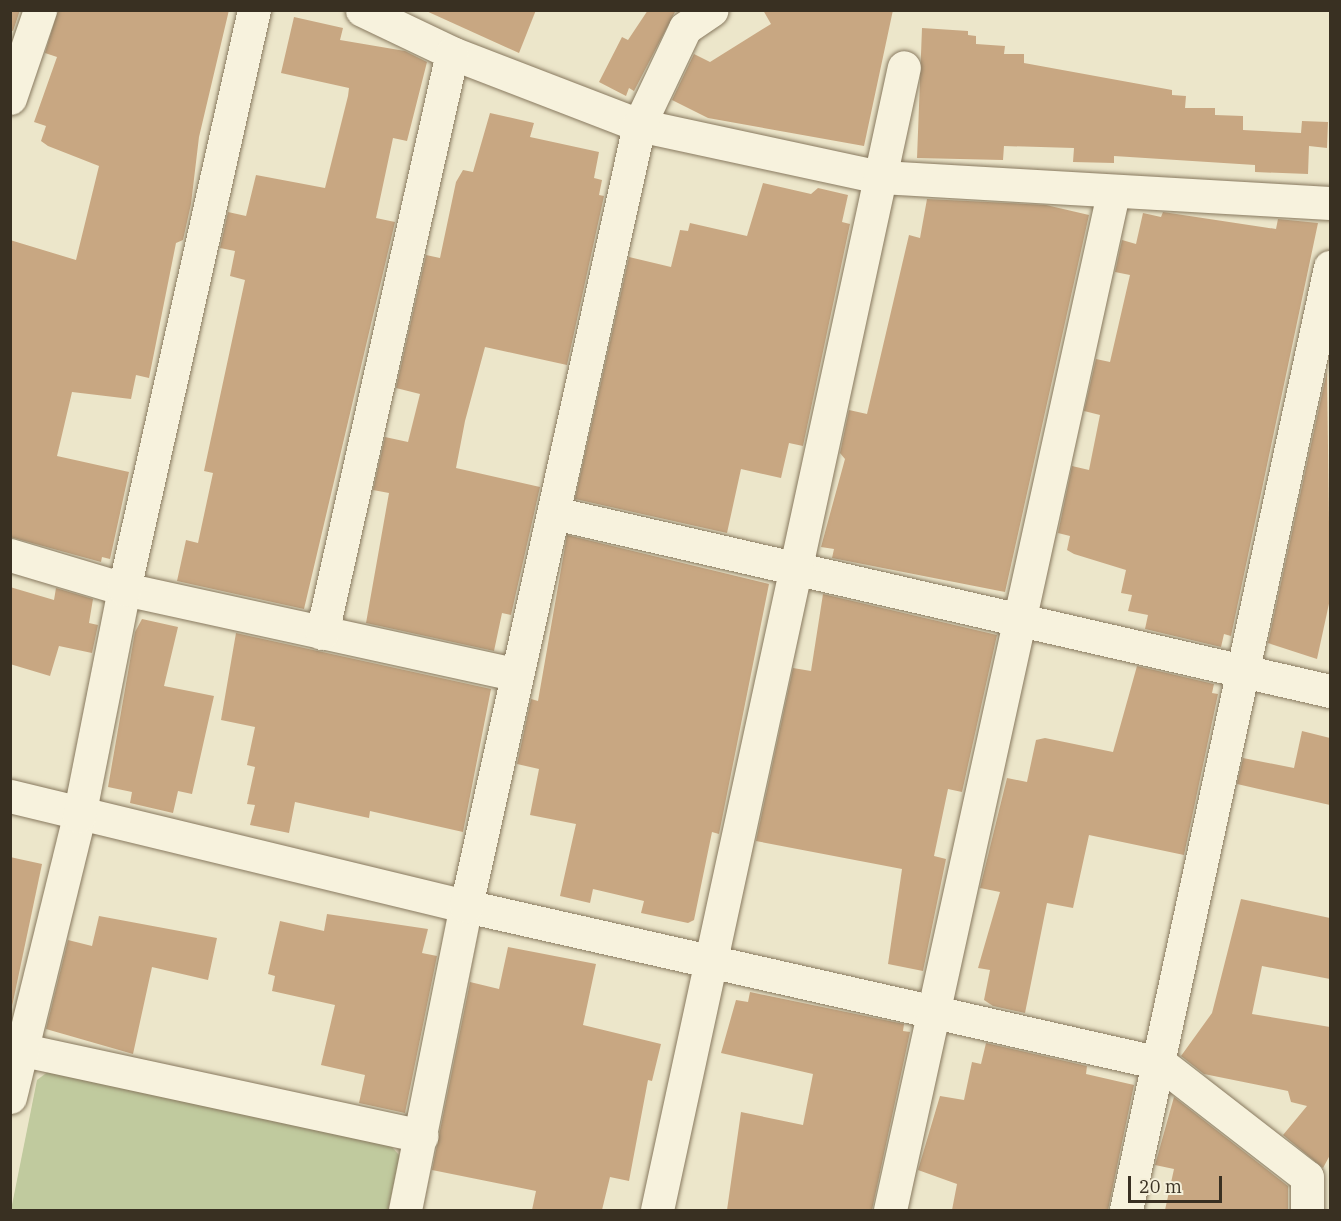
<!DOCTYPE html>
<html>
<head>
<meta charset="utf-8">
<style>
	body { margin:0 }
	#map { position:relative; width:1341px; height:1221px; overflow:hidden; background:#ece6ca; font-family:"IBM Plex Serif",serif }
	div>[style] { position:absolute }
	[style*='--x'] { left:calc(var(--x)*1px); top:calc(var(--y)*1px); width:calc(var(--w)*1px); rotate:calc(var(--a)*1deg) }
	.green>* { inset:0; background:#c0ca9e }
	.building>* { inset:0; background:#c8a782 }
	.roads { filter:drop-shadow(0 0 2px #88795f) drop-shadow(0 0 2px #88795f) }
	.minor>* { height:33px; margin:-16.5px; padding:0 16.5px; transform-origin:16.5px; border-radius:16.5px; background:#f7f2dd }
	span { translate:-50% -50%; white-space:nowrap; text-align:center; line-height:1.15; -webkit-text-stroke:5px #f4efd9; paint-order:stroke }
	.frame { position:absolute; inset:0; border:12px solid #393022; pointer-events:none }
	.scale { position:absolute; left:1128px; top:1176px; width:94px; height:27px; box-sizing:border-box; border:3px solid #393022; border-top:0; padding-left:8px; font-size:18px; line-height:21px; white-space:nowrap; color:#393022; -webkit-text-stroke:4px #f4efd9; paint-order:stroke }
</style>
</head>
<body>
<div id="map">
	<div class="green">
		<div style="clip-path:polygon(49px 1071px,390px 1145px,400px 1156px,388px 1210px,11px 1210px,37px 1080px)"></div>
	</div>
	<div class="building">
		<div style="clip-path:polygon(10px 10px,20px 10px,13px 31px,10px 30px)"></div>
		<div style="clip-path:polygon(58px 10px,229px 10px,199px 137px,191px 204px,183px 240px,176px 243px,149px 378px,136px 375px,131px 399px,72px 392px,57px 456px,129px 472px,110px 559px,102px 557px,101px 562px,10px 537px,10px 240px,76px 260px,99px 166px,48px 146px,41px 141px,46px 126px,34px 122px,57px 57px,45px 53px)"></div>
		<div style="clip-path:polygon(424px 10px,536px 10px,519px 53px)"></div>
		<div style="clip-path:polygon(648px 10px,676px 10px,634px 91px,629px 88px,626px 96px,599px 82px,622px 37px,628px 40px)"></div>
		<div style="clip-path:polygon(763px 10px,893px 10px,864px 146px,708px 118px,672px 100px,694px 54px,710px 62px,771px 24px)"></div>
		<div style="clip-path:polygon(294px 17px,343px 28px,340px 40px,405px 51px,427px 62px,407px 141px,393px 138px,376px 218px,395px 222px,304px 609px,177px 581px,186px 540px,198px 543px,213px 473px,204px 471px,245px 280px,230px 276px,235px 251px,220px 248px,228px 212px,246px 216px,256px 175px,325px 188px,348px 96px,349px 88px,281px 73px)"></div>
		<div style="clip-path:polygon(922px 28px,968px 31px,968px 35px,976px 36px,976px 44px,1005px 46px,1004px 54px,1024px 54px,1024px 63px,1172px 90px,1172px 95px,1186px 96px,1185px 108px,1215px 108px,1215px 115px,1243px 116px,1243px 130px,1301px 133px,1302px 121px,1328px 122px,1327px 148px,1309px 146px,1308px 174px,1255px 172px,1255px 165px,1114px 156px,1114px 163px,1073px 162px,1074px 148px,1004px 146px,1003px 160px,917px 158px)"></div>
		<div style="clip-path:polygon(490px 113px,534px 123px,530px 137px,599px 152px,594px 178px,602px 180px,599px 195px,604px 196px,567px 365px,485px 347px,465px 421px,456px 468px,540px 487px,511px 615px,502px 613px,494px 651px,366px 623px,389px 493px,373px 490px,385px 437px,408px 442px,420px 394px,396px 388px,426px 255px,440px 258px,456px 182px,463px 170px,473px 172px)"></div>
		<div style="clip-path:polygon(763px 183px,811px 194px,818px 188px,848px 195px,842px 222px,850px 224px,803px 446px,789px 443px,781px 478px,741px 469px,727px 533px,575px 499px,629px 257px,671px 267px,680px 230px,688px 231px,690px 223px,747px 236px)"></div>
		<div style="clip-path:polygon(927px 199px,1046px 205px,1089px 215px,1005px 592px,832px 558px,834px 549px,821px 547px,845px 459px,840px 453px,849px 410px,867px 414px,909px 235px,920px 238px)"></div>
		<div style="clip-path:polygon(1163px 212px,1276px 229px,1278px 219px,1318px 223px,1231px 636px,1224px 634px,1221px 647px,1145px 629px,1148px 615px,1128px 611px,1132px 595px,1121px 593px,1126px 570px,1074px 554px,1067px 550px,1070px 536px,1058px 533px,1072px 466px,1089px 470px,1100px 415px,1084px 411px,1096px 359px,1110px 362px,1130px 275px,1115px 272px,1122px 240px,1136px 244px,1143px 213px,1161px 217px)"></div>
		<div style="clip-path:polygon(1327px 371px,1330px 599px,1317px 659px,1268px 643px)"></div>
		<div style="clip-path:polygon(567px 535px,769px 584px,719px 834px,712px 832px,694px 920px,688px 923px,641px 913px,644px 901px,593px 889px,590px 903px,560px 896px,576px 824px,530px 815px,539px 769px,517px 764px,531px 699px,538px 701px)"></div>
		<div style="clip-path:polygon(10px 587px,54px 600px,56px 588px,93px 599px,89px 623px,98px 625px,92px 653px,59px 646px,50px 676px,10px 664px)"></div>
		<div style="clip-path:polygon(823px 594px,997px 635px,962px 792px,948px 789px,934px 856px,946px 859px,923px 971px,888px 964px,902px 869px,756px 841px,793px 668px,811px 671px)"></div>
		<div style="clip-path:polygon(142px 619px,178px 627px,164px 686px,214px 696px,192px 794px,178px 791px,173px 813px,130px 803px,132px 792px,108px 787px,135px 632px)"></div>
		<div style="clip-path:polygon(236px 633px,491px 689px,463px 832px,370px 811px,369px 818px,295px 802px,289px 833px,250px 825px,255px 805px,247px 804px,255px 767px,247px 765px,255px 727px,221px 720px)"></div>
		<div style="clip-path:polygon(1137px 666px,1214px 684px,1212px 693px,1218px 694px,1184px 855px,1089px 835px,1073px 908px,1047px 903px,1025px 1013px,993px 1006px,984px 1000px,990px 970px,978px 968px,1000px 892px,980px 888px,1007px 778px,1027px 782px,1036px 740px,1045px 738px,1113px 752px)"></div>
		<div style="clip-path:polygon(1302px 731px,1330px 738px,1330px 805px,1237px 784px,1243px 758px,1294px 768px)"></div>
		<div style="clip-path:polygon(10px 857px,42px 864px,10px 1016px)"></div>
		<div style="clip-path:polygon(1241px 899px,1330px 918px,1330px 979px,1262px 966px,1252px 1014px,1330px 1027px,1330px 1155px,1323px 1168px,1283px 1135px,1307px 1106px,1291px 1102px,1288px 1091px,1204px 1074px,1181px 1056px,1212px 1013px)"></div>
		<div style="clip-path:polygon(327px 914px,428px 929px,422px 953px,437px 956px,405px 1113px,359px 1103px,365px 1075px,321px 1065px,335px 1005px,272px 991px,275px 976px,268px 974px,280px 921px,324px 931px)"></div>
		<div style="clip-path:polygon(99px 916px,217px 938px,208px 980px,152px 967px,133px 1054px,46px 1029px,68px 940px,92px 946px)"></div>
		<div style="clip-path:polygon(508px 947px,596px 964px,583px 1025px,661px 1044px,652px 1081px,648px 1080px,629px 1181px,610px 1177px,602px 1210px,532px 1210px,536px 1191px,432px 1170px,470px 982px,499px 989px)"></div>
		<div style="clip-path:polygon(750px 992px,904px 1024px,903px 1031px,910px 1032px,872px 1210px,727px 1210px,741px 1112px,803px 1125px,813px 1074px,721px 1053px,736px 1000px,748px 1002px)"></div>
		<div style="clip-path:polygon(986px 1043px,1087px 1066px,1086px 1074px,1134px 1085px,1108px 1210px,952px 1210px,957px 1184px,918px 1170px,940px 1096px,964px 1100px,972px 1062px,981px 1064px)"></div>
		<div style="clip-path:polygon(1174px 1097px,1288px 1186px,1288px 1210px,1165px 1210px,1174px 1169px,1155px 1165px)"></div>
	</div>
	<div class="roads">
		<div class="minor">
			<div style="--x:362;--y:10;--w:100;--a:25.5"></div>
			<div style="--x:452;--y:53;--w:200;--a:21.1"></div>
			<div style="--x:639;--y:125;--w:247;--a:12.2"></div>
			<div style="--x:880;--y:177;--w:451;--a:3.3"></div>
			<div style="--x:10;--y:98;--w:93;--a:-71.2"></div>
			<div style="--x:554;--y:513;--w:796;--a:12.92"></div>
			<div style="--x:10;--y:555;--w:119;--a:16.6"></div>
			<div style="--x:124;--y:589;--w:402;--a:12.3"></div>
			<div style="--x:322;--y:633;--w:594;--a:-77.37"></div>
			<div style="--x:10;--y:796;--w:469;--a:13.6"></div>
			<div style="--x:466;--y:906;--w:712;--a:12.75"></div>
			<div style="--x:1160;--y:1063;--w:186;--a:37.8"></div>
			<div style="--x:1307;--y:1177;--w:33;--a:90"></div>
			<div style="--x:10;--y:1047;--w:421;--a:12.2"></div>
			<div style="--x:10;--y:1097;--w:289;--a:-76.2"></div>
			<div style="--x:79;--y:816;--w:231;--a:-78.8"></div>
			<div style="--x:124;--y:589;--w:593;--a:-77.35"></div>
			<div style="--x:405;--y:1210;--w:310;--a:-78.7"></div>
			<div style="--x:466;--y:906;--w:800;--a:-77.51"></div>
			<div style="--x:639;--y:125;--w:107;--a:-64.6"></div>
			<div style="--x:685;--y:28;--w:32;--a:-34"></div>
			<div style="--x:657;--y:1210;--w:1169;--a:-77.81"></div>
			<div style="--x:890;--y:1210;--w:1041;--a:-77.63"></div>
			<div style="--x:1126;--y:1210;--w:965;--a:-77.79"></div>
		</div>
	</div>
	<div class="frame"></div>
	<div class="scale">20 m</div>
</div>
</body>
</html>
